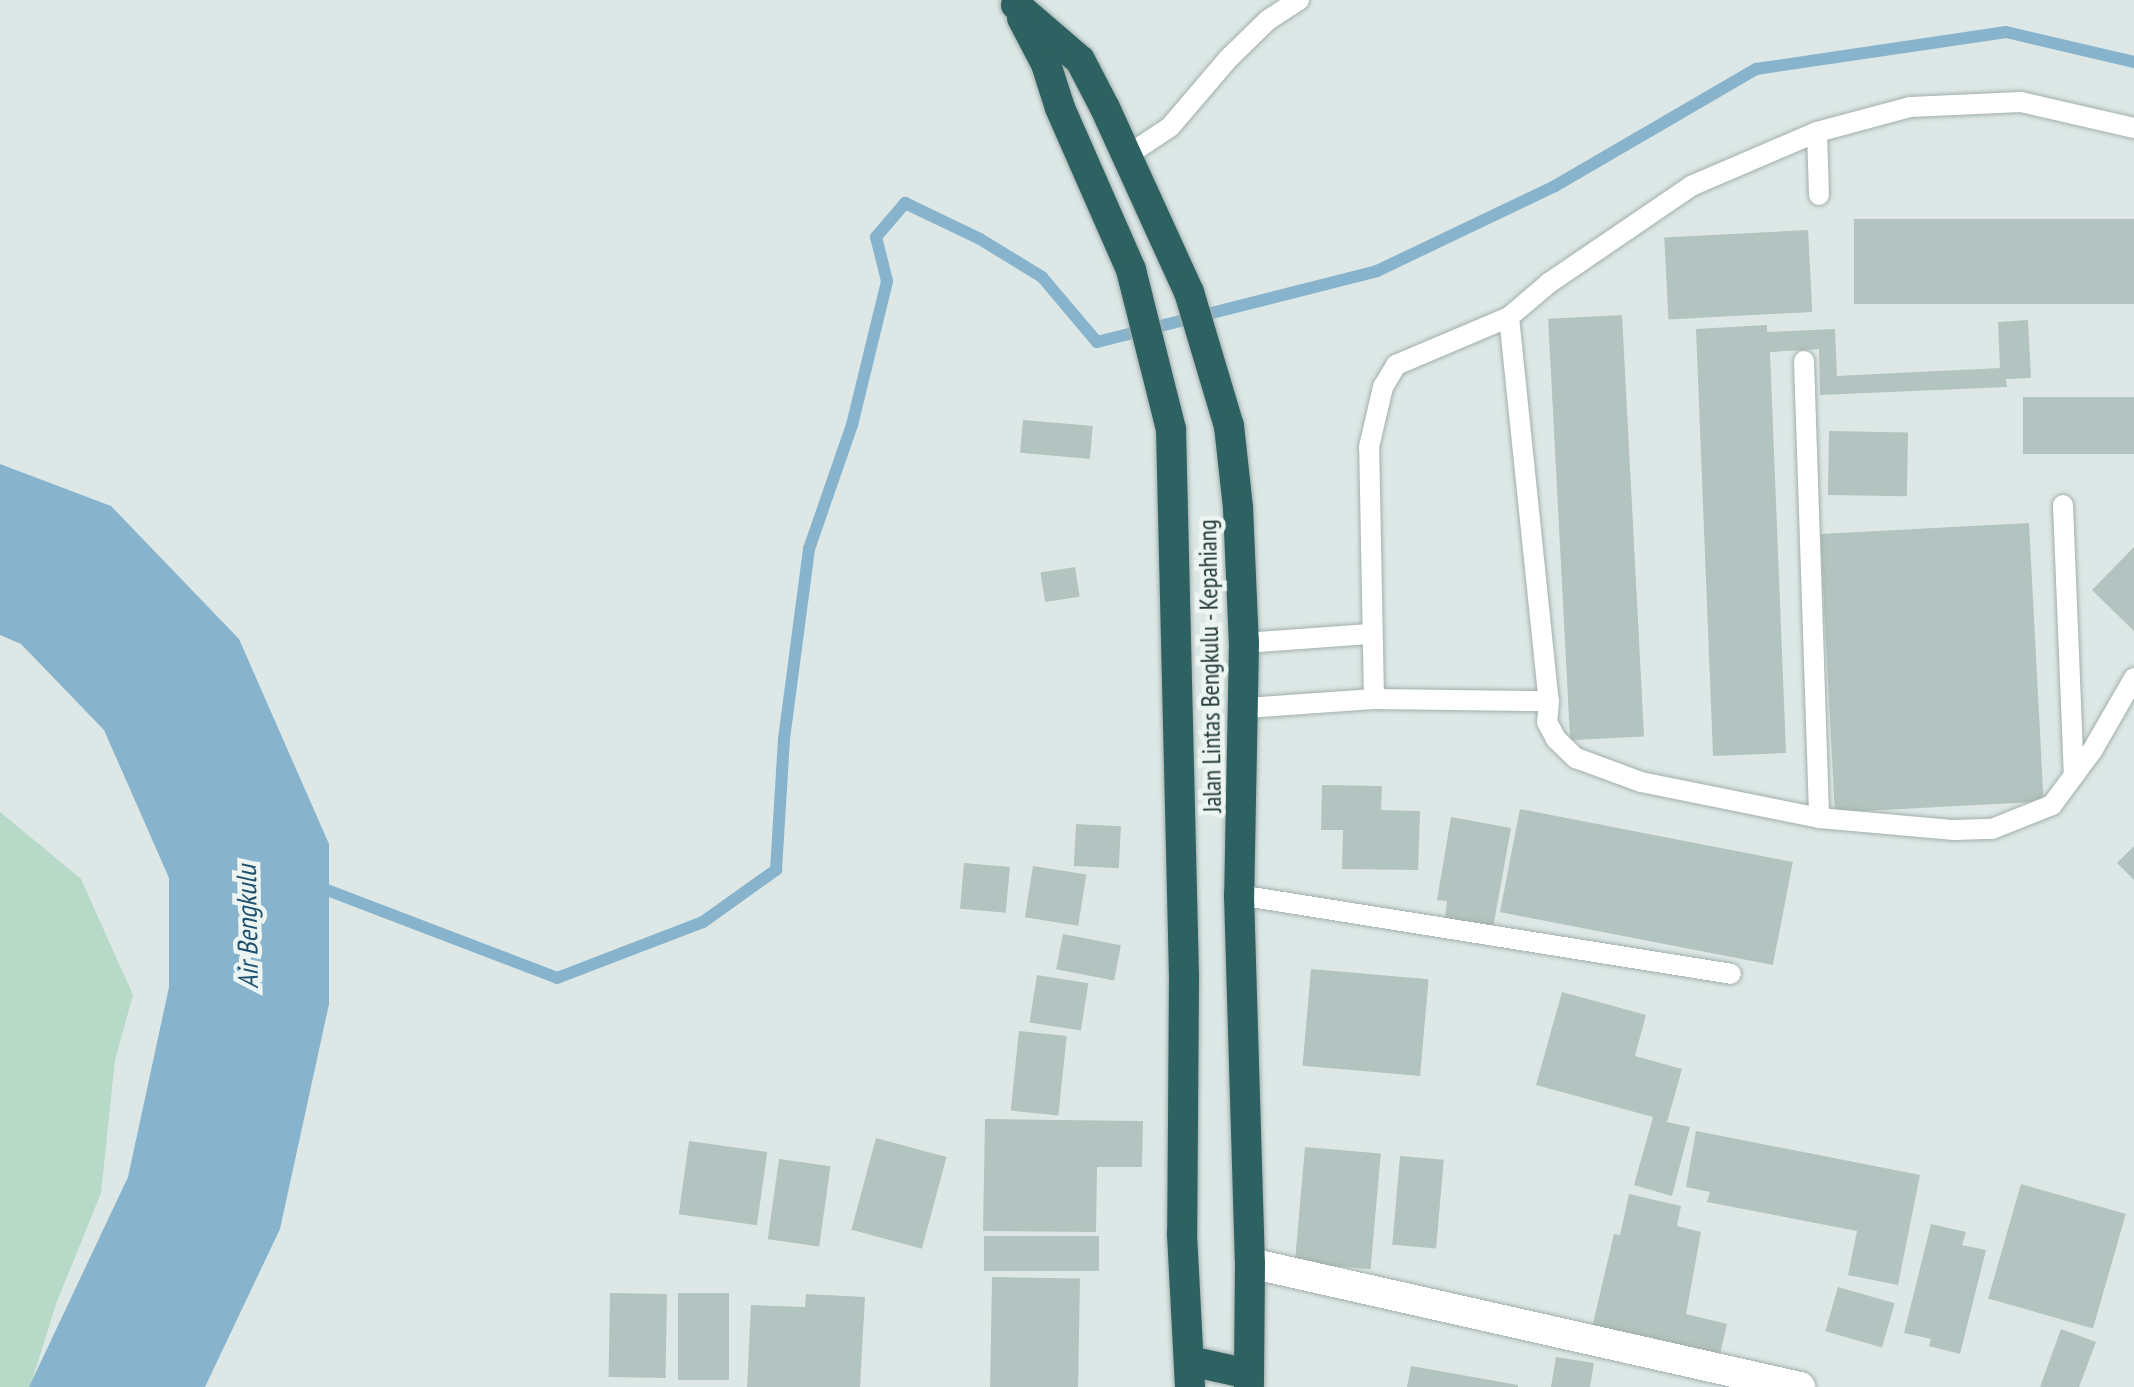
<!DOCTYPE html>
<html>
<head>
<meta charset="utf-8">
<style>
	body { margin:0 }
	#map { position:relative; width:2134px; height:1387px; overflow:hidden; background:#dde8e6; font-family:"PT Sans Narrow",sans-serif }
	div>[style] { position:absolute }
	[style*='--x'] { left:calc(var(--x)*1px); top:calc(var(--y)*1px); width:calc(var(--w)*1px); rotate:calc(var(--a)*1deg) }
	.green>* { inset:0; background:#b7d9c7 }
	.water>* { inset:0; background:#87b3cc }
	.stream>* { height:12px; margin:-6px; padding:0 6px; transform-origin:6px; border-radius:6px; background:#87b3cc }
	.building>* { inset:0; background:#b3c3bf; transform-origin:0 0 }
	.roads { filter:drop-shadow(0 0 2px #a1afad) drop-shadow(0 0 2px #a1afad) }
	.lane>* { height:20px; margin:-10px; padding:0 10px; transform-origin:10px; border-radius:10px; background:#fff }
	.street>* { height:30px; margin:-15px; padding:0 15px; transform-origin:15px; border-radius:15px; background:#fff }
	.highway>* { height:30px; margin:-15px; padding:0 15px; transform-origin:15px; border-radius:15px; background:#2e6161 }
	span { translate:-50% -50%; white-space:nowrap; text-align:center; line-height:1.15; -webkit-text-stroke:9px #edf5f3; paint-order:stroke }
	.street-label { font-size:25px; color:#203735 }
	.water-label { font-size:28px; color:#1e516f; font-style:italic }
</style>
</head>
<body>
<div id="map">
	<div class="green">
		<div style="clip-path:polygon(0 812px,81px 879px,133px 995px,115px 1060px,101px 1193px,56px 1304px,30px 1387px,0 1387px)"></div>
	</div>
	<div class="water">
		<div style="clip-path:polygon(0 464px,111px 506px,239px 639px,329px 844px,329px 1004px,280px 1229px,205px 1387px,29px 1387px,128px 1177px,169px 987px,169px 878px,104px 730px,21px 644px,0 635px)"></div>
	</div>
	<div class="stream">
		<div style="--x:314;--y:885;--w:260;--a:20.9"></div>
		<div style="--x:557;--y:978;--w:156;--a:-21"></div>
		<div style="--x:703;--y:922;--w:90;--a:-35.5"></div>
		<div style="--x:776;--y:870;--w:131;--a:-86.5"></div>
		<div style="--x:784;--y:739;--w:192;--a:-82.5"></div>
		<div style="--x:809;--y:549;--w:131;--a:-70.9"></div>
		<div style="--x:852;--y:425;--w:148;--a:-76.3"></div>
		<div style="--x:887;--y:281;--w:45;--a:-104"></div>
		<div style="--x:876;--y:237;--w:45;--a:-49.5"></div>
		<div style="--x:905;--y:203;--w:83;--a:25.6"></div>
		<div style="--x:980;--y:239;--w:73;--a:31.5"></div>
		<div style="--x:1042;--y:277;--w:85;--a:49.8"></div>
		<div style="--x:1097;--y:342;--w:289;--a:-14.2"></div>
		<div style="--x:1377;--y:271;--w:197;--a:-25.5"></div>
		<div style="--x:1555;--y:186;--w:233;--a:-30.2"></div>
		<div style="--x:1756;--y:69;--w:253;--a:-8.4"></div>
		<div style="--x:2006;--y:32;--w:131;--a:13.2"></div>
	</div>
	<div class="building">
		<div style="left:2134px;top:219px;width:85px;height:280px;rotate:90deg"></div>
		<div style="left:1808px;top:230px;width:82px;height:144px;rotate:87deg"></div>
		<div style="left:1622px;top:315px;width:422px;height:74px;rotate:87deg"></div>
		<div style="clip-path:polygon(2028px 320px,2031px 378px,2006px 379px,2007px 387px,1820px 395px,1819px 349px,1770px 352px,1786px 753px,1713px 756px,1696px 329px,1767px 325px,1767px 332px,1835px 329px,1837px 376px,2000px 368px,1998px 322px)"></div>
		<div style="left:2134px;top:397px;width:57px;height:111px;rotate:90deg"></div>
		<div style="left:1023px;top:420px;width:70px;height:33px;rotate:5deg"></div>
		<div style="left:1829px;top:431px;width:79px;height:64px;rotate:1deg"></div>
		<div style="left:2029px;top:523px;width:279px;height:209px;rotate:87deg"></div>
		<div style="clip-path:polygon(2134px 547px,2134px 631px,2092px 590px)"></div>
		<div style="left:1075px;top:567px;width:30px;height:35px;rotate:81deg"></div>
		<div style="clip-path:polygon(1322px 785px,1382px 786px,1381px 810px,1420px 811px,1418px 870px,1342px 869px,1343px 830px,1321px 830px)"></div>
		<div style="left:1520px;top:809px;width:278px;height:105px;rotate:11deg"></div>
		<div style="clip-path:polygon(1451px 817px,1511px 828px,1493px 928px,1445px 919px,1447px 901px,1437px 900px)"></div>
		<div style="left:1076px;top:824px;width:45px;height:42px;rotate:3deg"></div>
		<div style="clip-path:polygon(2134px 846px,2134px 880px,2117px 863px)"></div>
		<div style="left:964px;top:863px;width:46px;height:46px;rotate:5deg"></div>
		<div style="left:1033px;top:866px;width:54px;height:52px;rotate:9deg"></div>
		<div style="left:1063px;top:934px;width:59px;height:36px;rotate:11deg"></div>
		<div style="left:1311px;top:969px;width:118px;height:97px;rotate:5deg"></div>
		<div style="left:1037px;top:975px;width:52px;height:48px;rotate:9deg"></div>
		<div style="clip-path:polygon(1562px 992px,1646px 1015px,1635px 1056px,1682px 1069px,1667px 1122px,1690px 1127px,1672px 1196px,1634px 1185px,1653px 1117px,1536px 1085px)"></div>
		<div style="left:1019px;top:1031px;width:48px;height:80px;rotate:6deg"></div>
		<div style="clip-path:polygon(985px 1119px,1143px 1121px,1142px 1167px,1097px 1167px,1096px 1232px,983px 1231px)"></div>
		<div style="clip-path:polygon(1696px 1131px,1920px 1175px,1898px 1285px,1848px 1275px,1857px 1231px,1707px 1202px,1710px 1192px,1686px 1187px)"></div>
		<div style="left:876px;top:1138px;width:73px;height:95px;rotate:15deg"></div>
		<div style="left:689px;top:1141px;width:79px;height:74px;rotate:8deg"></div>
		<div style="left:1305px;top:1147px;width:76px;height:116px;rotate:5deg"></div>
		<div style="left:1400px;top:1156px;width:44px;height:89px;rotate:5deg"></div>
		<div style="left:779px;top:1159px;width:52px;height:81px;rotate:8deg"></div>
		<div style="left:2021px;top:1184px;width:109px;height:119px;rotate:16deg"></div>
		<div style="clip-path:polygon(1629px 1194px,1681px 1206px,1677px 1226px,1701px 1232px,1686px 1314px,1727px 1324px,1719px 1359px,1590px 1336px,1614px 1234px,1620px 1235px)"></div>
		<div style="clip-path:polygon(1931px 1224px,1966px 1232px,1962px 1245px,1986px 1250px,1960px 1354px,1929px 1346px,1931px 1339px,1904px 1333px)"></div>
		<div style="left:984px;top:1236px;width:115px;height:35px"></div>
		<div style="left:992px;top:1277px;width:88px;height:110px;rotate:1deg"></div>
		<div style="left:1838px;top:1287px;width:59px;height:46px;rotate:16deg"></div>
		<div style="left:610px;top:1293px;width:57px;height:84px;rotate:1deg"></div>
		<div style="left:678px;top:1293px;width:51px;height:87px"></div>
		<div style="clip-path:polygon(806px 1294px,865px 1297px,860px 1387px,747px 1387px,751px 1305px,805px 1307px)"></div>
		<div style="clip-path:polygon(2061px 1329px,2096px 1342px,2079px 1387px,2040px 1387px)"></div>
		<div style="clip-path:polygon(1556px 1357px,1594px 1363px,1590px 1387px,1551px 1387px)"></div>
		<div style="clip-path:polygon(1411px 1366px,1518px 1385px,1518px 1387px,1407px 1387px)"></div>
	</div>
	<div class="roads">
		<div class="lane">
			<div style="--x:1817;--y:132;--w:63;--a:88.2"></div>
			<div style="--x:1128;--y:155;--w:50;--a:-33.7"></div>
			<div style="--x:1170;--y:127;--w:89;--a:-49.5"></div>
			<div style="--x:1228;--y:59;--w:56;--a:-44.3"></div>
			<div style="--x:1268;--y:20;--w:37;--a:-33"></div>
			<div style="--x:1509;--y:317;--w:386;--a:84.1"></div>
			<div style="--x:1549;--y:701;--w:21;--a:95"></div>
			<div style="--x:1547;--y:722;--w:19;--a:62"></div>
			<div style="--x:1556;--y:739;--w:28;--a:44"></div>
			<div style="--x:1576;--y:758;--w:69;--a:20.3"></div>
			<div style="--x:1641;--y:782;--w:182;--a:11.4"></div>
			<div style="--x:1819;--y:818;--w:136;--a:5.1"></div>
			<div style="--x:1954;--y:830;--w:38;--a:-2"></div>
			<div style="--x:1992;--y:829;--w:65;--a:-21.8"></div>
			<div style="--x:2052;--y:805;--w:67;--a:-53.5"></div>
			<div style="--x:2092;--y:751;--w:84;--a:-60.1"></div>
			<div style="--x:1804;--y:361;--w:457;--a:88.1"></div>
			<div style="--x:2063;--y:505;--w:271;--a:87.7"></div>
			<div style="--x:1244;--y:643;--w:126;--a:-4.1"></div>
			<div style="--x:1374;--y:699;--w:252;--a:-91.1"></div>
			<div style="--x:1369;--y:447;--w:62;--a:-76.9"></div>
			<div style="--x:1383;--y:387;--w:26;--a:-59"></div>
			<div style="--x:1396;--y:365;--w:123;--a:-23"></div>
			<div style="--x:1509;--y:317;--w:52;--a:-40.4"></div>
			<div style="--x:1549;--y:283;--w:172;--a:-34.3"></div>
			<div style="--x:1691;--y:186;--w:137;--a:-23.2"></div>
			<div style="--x:1817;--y:132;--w:96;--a:-15"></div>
			<div style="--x:1910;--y:107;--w:111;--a:-2.6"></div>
			<div style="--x:2021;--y:102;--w:116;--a:13"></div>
			<div style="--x:1246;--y:708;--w:128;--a:-4"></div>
			<div style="--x:1374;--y:699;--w:175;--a:0.7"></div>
			<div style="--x:1239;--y:895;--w:498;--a:9.1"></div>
		</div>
		<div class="street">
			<div style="--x:1250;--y:1263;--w:564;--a:12.71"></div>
		</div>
		<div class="highway">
			<div style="--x:1016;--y:5;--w:84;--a:40.7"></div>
			<div style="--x:1080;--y:60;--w:54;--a:62.5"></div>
			<div style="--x:1105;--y:108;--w:202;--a:65.5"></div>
			<div style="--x:1189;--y:292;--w:140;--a:73.4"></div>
			<div style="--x:1229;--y:426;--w:82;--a:83.7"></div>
			<div style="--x:1238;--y:508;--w:135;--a:87.5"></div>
			<div style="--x:1244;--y:643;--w:252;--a:91.1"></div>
			<div style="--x:1239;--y:895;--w:368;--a:88.3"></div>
			<div style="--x:1250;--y:1263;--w:124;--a:90.5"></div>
			<div style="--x:1022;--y:18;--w:52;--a:62.4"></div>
			<div style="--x:1046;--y:64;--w:46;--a:72.3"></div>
			<div style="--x:1060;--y:108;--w:177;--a:66.3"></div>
			<div style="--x:1131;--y:270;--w:164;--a:75.9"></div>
			<div style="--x:1171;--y:429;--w:547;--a:88.64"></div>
			<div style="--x:1184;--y:976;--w:258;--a:90.4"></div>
			<div style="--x:1182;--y:1234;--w:153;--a:87"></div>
			<div style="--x:1190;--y:1361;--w:60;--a:12.4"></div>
		</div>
	</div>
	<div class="street-label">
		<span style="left:1210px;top:666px;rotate:-91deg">Jalan Lintas Bengkulu - Kepahiang</span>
	</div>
	<div class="water-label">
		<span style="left:247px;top:927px;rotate:-91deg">Air Bengkulu</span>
	</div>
</div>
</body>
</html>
